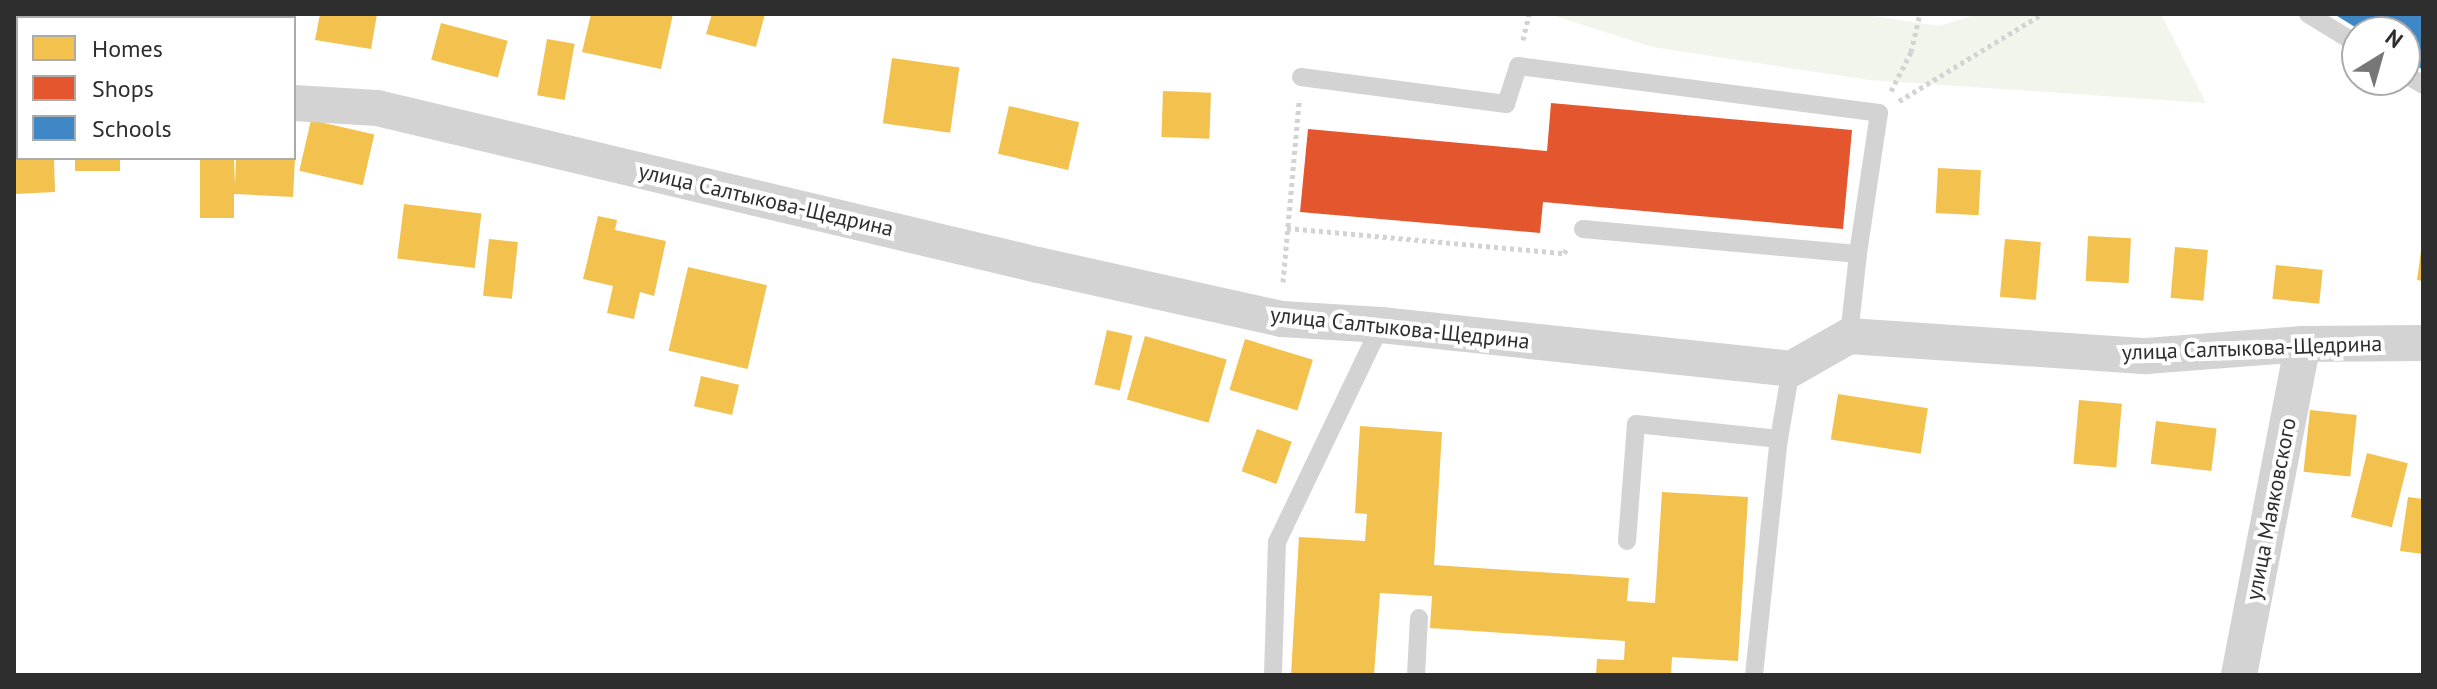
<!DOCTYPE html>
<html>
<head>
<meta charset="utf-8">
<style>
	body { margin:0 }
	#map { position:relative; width:2437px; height:689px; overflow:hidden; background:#fff; font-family:"PT Sans",sans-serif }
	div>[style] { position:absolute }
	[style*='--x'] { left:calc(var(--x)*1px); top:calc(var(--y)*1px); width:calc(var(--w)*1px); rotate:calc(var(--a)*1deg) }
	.green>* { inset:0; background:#f2f5ec }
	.homes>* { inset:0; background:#f2c14e; transform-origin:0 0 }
	.shops>* { inset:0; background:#e4572e }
	.schools>* { inset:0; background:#3f88c5 }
	.path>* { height:5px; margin-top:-2.5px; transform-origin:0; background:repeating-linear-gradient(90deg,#d3d3d3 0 4px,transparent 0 8px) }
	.lane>* { height:18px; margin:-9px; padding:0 9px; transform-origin:9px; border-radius:9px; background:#d3d3d3 }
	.street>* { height:36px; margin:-18px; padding:0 18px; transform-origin:18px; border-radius:18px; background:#d3d3d3 }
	span { translate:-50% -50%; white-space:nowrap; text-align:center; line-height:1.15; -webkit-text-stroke:8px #fff; paint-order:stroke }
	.street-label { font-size:22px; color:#2e2e2e }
	.frame { position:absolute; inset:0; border:16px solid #2e2e2e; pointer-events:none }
	.legend { position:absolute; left:16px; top:16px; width:280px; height:144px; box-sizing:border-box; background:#fff; border:2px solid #ababab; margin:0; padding:10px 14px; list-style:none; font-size:24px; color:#2e2e2e }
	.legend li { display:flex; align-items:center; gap:16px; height:40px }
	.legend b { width:40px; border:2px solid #ababab }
	.north { position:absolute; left:2341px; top:16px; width:80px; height:80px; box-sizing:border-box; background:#fff; border:2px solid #ababab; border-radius:50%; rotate:37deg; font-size:22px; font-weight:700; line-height:32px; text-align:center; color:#2e2e2e }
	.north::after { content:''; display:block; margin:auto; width:28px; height:36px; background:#777; clip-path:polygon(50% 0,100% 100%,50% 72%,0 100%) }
</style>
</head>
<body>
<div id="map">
	<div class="green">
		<div style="clip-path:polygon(1549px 14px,1860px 14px,1939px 26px,1978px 14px,2161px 14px,2206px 103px,1869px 80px,1652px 47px)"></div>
	</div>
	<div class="homes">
		<div style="clip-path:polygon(223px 14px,251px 14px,269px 18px,223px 18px)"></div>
		<div style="clip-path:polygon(320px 14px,377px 14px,371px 49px,315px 40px)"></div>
		<div style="clip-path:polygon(591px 14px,673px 14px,661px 69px,582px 52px)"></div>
		<div style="clip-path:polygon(712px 14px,765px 14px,756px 47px,706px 34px)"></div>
		<div style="left:441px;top:23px;width:69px;height:38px;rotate:15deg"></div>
		<div style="left:547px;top:39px;width:28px;height:57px;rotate:10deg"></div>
		<div style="left:892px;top:58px;width:68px;height:66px;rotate:8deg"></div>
		<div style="left:1163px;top:91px;width:48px;height:46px;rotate:2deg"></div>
		<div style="left:1009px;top:106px;width:72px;height:49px;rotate:13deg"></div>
		<div style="left:311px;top:120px;width:65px;height:52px;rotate:13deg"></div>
		<div style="clip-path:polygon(18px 126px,18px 158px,54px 158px,55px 192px,14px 194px,14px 127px)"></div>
		<div style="left:75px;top:158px;width:45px;height:13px"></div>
		<div style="clip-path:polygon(200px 158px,234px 158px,235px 186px,236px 158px,295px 158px,293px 197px,234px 194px,234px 218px,200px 218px)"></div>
		<div style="left:1938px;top:168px;width:43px;height:45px;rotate:3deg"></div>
		<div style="left:404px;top:204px;width:78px;height:55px;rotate:7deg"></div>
		<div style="clip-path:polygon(598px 216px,617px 220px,615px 230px,666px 241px,654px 296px,640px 292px,634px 319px,607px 313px,613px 286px,583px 279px)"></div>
		<div style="left:2088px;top:236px;width:43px;height:45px;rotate:3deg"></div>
		<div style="left:489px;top:239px;width:29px;height:57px;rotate:6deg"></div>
		<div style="left:2005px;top:239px;width:36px;height:58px;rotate:5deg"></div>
		<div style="left:2175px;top:247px;width:33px;height:51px;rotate:5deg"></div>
		<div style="clip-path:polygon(2421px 251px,2423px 251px,2423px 281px,2417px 280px)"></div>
		<div style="left:2276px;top:265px;width:47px;height:34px;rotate:6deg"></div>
		<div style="left:688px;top:267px;width:81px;height:86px;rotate:13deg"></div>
		<div style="left:1107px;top:330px;width:26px;height:56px;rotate:13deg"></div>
		<div style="left:1145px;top:336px;width:85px;height:66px;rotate:16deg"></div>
		<div style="left:1245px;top:339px;width:71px;height:53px;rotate:17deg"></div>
		<div style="left:701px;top:376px;width:39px;height:31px;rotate:13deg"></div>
		<div style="left:1838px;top:394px;width:91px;height:46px;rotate:9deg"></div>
		<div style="left:2079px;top:400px;width:43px;height:64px;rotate:5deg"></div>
		<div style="left:2310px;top:410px;width:47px;height:62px;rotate:6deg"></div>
		<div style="left:2156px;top:421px;width:61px;height:43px;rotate:7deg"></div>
		<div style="clip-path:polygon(1360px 426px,1442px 432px,1434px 565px,1629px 578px,1627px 601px,1655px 603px,1662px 492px,1748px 497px,1738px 661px,1672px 657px,1671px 675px,1596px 675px,1597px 659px,1624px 660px,1625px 641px,1430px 628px,1432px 596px,1380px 593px,1374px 675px,1291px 675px,1299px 537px,1365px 541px,1367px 514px,1355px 513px)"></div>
		<div style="left:1257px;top:429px;width:37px;height:45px;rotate:20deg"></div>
		<div style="left:2367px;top:453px;width:42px;height:66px;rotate:14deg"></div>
		<div style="clip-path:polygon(2408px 497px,2423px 499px,2423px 554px,2400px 551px)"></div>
	</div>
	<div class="shops">
		<div style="clip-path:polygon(1551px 103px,1852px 130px,1843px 229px,1543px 202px,1540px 233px,1300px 212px,1308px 129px,1547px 151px)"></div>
	</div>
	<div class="schools">
		<div style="clip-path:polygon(2334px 14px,2423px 14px,2423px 70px,2405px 58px,2405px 32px,2363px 32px)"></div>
	</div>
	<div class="path">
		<div style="--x:1523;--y:40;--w:27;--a:-77"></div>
		<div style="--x:1891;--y:91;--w:44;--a:-62.9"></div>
		<div style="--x:1911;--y:52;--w:39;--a:-77"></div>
		<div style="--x:1899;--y:101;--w:167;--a:-31.3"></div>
		<div style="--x:1287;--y:228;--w:278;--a:5.2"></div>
		<div style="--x:1564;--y:253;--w:5;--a:-53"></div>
		<div style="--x:1283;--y:282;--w:182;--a:-84.9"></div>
	</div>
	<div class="lane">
		<div style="--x:2308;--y:14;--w:57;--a:31.5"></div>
		<div style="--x:2405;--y:74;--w:21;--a:31"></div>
		<div style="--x:1301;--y:77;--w:207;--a:7.5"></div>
		<div style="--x:1506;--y:104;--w:40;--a:-72"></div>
		<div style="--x:1518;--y:66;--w:364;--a:7.4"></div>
		<div style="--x:1879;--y:113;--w:143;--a:98.5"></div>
		<div style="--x:1583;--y:229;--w:276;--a:5.2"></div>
		<div style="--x:1858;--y:254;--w:82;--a:96.3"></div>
		<div style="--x:1627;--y:541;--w:117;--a:-85.6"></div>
		<div style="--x:1636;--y:424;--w:144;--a:6"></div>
		<div style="--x:1273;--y:675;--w:133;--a:-88.3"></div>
		<div style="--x:1277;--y:542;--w:241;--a:-64.4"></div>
		<div style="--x:1416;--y:675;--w:57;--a:-87"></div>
		<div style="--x:1754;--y:675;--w:237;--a:-84"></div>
		<div style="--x:1779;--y:439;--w:71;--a:-80.3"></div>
	</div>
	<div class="street">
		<div style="--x:294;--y:103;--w:83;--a:3.4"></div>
		<div style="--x:377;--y:108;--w:679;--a:13.36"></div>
		<div style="--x:1038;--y:265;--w:250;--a:12.5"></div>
		<div style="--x:1282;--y:319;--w:99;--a:3.5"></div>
		<div style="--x:1381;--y:325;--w:412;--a:6.1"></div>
		<div style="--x:1791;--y:369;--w:67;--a:-29.6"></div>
		<div style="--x:1849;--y:336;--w:298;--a:3.9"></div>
		<div style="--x:2146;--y:356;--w:157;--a:-4.4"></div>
		<div style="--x:2303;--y:344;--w:120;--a:-0.5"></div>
		<div style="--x:14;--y:109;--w:4;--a:0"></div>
		<div style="--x:2239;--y:675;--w:337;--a:-79.1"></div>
	</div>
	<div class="street-label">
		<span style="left:766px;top:200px;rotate:13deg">улица Салтыкова-Щедрина</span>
		<span style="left:1400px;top:328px;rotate:6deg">улица Салтыкова-Щедрина</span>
		<span style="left:2252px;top:348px;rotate:-2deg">улица Салтыкова-Щедрина</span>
		<span style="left:2271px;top:509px;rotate:-79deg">улица Маяковского</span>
	</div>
	<div class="frame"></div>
	<ul class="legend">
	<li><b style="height:22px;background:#f2c14e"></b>Homes</li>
	<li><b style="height:22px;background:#e4572e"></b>Shops</li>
	<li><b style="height:22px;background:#3f88c5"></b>Schools</li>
	</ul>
	<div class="north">N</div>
</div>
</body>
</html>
